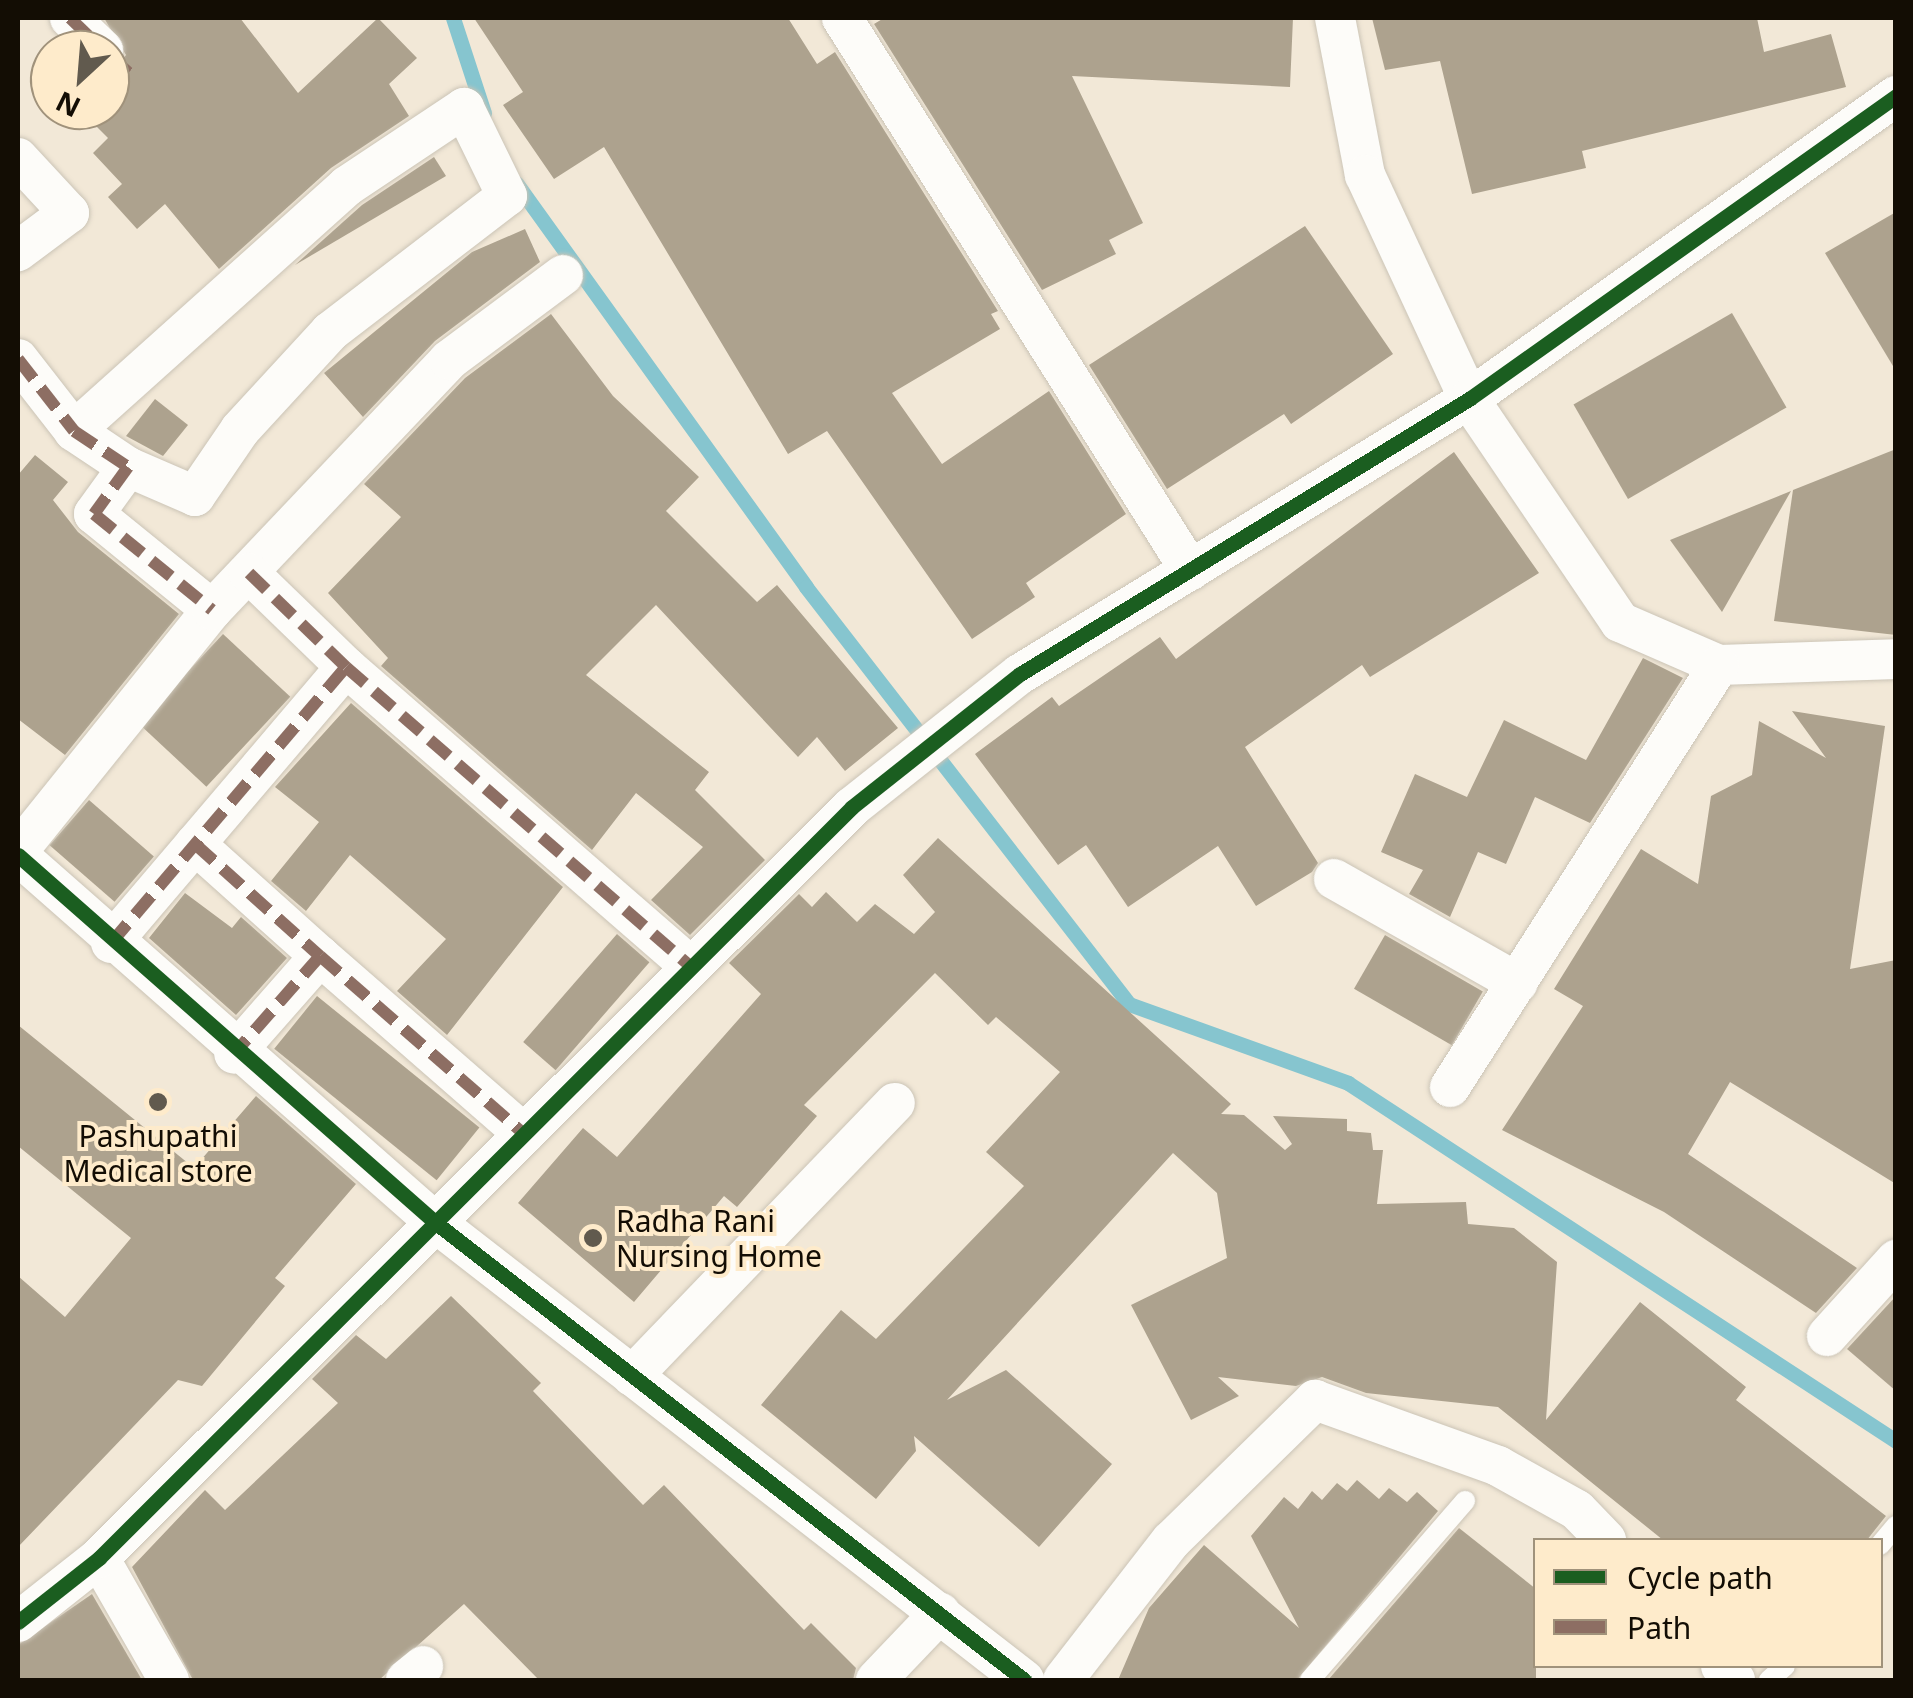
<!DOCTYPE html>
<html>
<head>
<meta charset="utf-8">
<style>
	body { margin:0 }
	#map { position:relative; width:1913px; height:1698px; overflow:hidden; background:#f2e8d7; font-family:"Noto Sans",sans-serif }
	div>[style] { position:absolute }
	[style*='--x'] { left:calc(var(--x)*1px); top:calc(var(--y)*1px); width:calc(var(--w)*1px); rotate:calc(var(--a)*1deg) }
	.stream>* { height:15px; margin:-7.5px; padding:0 7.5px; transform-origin:7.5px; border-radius:7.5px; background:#86c5cf }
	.building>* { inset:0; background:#ada28e; transform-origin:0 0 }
	.roads { filter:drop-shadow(0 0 2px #cbc4b6) drop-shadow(0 0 2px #cbc4b6) }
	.service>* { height:20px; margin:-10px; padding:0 10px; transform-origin:10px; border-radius:10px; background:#fdfcf9 }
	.minor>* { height:40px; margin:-20px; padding:0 20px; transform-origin:20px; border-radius:20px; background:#fdfcf9 }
	.quiet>* { height:12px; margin-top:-6px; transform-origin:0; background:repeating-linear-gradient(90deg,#8d6e63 0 25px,transparent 0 37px) }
	.cycleway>* { height:15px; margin:-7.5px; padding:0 7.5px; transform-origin:7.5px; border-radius:7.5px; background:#1b5e20 }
	.dots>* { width:28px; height:28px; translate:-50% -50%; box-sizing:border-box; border:5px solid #feebcb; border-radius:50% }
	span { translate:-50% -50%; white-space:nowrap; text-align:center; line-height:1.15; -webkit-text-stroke:8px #feebcb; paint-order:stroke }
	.poi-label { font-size:30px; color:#130d04 }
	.left { translate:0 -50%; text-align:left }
	.frame { position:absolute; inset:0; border:20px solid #130d04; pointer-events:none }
	.legend { position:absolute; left:1533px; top:1538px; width:350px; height:130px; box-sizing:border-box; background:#feebcb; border:2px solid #a0927b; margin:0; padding:12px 18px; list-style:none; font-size:30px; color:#130d04 }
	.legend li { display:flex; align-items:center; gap:20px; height:50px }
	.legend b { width:50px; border:2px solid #a0927b }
	.north { position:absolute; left:30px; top:30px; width:100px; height:100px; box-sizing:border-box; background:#feebcb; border:2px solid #a0927b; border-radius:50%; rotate:206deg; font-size:28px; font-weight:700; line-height:40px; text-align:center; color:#130d04 }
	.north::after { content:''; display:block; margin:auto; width:35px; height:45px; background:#615a4e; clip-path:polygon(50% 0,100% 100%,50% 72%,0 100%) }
</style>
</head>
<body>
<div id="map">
	<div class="stream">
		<div style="--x:453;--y:18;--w:100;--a:71.9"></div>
		<div style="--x:516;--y:183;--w:497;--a:54.3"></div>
		<div style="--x:806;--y:587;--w:527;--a:52.24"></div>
		<div style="--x:1129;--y:1004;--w:233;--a:19.8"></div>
		<div style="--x:1348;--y:1083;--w:655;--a:33.16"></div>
	</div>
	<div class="building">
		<div style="clip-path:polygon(104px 18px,240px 18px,298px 93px,378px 18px,417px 58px,389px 84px,409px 116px,331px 168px,219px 269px,165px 204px,137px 229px,108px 197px,122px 184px,93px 153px,108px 138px,80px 110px,110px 110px,110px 73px,126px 55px)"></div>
		<div style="clip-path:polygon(474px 18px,788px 18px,817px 64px,835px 52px,998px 311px,991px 314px,1000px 329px,892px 393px,942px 464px,1049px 391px,1126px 514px,1026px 583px,1035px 597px,972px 639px,827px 431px,788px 454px,604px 147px,554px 179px,503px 105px,523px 92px)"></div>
		<div style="clip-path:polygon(884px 18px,1293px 18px,1290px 87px,1072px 76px,1143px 223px,1109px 240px,1116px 254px,1042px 290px,874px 24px)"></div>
		<div style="clip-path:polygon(1372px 18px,1757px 18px,1764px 52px,1831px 34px,1846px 87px,1582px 151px,1586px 168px,1472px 194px,1440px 61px,1385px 70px)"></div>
		<div style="clip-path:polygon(434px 157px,446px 176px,295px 265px,362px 205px)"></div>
		<div style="clip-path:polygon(1896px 212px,1896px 371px,1825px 253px)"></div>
		<div style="clip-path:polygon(1305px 226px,1393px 354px,1291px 424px,1284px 414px,1167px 489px,1089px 365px)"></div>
		<div style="clip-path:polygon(525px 229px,540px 262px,435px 341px,363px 417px,324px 373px,472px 252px)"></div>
		<div style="left:1732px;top:313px;width:109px;height:183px;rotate:60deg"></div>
		<div style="clip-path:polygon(551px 314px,613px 396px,699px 477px,666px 511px,757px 602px,777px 585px,898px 728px,845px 771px,817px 737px,798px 757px,656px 605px,586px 675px,709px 772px,695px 790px,765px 860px,690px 935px,651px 900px,703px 847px,636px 793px,592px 850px,381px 666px,388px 658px,328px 593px,401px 517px,364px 484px,465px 378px)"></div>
		<div style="clip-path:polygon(155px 399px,188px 425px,163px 456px,126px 436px)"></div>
		<div style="clip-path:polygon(1896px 449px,1896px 635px,1774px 621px,1793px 490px)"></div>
		<div style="clip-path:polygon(1454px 452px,1539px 573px,1370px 677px,1362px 665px,1245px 747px,1318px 863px,1312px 872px,1256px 906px,1218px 846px,1128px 907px,1086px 845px,1058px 865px,975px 754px,1052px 697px,1059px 706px,1160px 637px,1176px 659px)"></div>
		<div style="clip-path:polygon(35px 455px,68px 482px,53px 500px,78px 532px,179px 614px,65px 755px,18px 719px,18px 475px)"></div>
		<div style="clip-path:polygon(1791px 491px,1722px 612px,1670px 540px)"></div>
		<div style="left:223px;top:634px;width:92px;height:123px;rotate:43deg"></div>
		<div style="clip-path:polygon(1643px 658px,1683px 678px,1590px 823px,1535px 797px,1506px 864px,1478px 852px,1450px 917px,1409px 894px,1423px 870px,1381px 852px,1415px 774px,1467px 797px,1504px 720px,1586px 760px)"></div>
		<div style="clip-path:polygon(351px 703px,563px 887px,447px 1035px,397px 991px,446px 939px,350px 855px,306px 911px,271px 881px,319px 822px,275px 787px)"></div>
		<div style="clip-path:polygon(1792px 711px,1885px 726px,1850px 969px,1896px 960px,1896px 1184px,1730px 1082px,1688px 1154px,1857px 1268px,1816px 1313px,1664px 1212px,1502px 1130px,1583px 1006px,1554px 989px,1641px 849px,1698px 884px,1711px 796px,1752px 775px,1759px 721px,1826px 758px)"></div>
		<div style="left:89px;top:800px;width:86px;height:60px;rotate:41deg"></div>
		<div style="clip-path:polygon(938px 838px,1231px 1104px,1221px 1114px,1244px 1115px,1285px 1150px,1292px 1144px,1273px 1116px,1347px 1119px,1347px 1131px,1371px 1133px,1373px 1150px,1383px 1150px,1377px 1204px,1466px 1202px,1468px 1224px,1514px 1228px,1557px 1262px,1546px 1420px,1640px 1302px,1746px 1387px,1736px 1400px,1886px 1516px,1867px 1540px,1663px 1540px,1498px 1407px,1366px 1393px,1322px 1377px,1296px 1386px,1218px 1377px,1239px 1396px,1191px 1420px,1131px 1305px,1227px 1258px,1217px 1193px,1173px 1153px,947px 1400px,1006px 1370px,1112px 1464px,1039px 1547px,914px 1436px,916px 1451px,876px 1499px,761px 1405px,841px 1310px,876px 1339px,1024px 1186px,986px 1152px,1060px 1072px,996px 1017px,988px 1025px,935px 973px,804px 1105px,817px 1116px,737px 1207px,724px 1196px,634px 1302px,518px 1203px,583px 1128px,617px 1157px,761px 994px,729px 963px,799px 894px,812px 907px,826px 892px,857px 922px,875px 904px,914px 934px,935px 912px,903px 875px)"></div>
		<div style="clip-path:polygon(185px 893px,232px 928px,241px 917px,287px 958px,236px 1015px,149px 938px)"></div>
		<div style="left:617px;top:934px;width:43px;height:143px;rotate:41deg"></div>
		<div style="left:1385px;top:935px;width:113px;height:62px;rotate:30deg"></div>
		<div style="left:317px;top:996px;width:209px;height:68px;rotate:39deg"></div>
		<div style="clip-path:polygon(18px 1025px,194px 1168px,256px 1096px,356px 1184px,275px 1278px,285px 1286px,202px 1386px,178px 1380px,18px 1547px,18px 1276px,65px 1317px,131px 1238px,18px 1146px)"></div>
		<div style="clip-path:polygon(451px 1296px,541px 1383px,533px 1391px,643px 1505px,664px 1485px,804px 1630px,811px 1623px,856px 1668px,853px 1680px,539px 1680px,464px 1604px,379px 1680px,193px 1680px,132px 1567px,205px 1490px,225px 1510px,338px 1403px,312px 1379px,356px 1335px,386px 1359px)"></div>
		<div style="clip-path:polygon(1896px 1296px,1896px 1391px,1847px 1349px)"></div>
		<div style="clip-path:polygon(1357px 1480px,1379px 1499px,1389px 1488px,1407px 1502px,1417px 1492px,1438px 1511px,1297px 1680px,1118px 1680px,1149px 1608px,1204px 1545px,1299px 1628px,1251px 1536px,1284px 1497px,1298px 1509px,1312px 1491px,1322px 1500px,1337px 1483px,1347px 1491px)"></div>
		<div style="clip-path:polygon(1459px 1528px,1536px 1589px,1536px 1680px,1328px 1680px)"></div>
		<div style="clip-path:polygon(92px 1594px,142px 1680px,18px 1680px,18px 1645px)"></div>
	</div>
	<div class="roads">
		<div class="service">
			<div style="--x:1880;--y:1545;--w:25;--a:-50"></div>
			<div style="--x:1310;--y:1680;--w:237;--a:-49.1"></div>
			<div style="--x:1769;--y:1680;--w:21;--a:-41"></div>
		</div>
		<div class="minor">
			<div style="--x:70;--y:18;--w:46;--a:44.1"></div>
			<div style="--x:842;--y:18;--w:653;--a:57.77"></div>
			<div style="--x:1335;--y:18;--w:160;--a:79.2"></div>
			<div style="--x:1365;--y:175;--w:247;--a:65.1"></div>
			<div style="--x:1469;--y:399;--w:269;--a:55.9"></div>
			<div style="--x:1620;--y:622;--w:108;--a:23.5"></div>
			<div style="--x:1719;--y:665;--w:177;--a:-1.9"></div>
			<div style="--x:18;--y:158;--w:75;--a:47.2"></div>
			<div style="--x:69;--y:213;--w:64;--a:143.3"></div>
			<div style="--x:18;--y:359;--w:91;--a:52.1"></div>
			<div style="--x:74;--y:431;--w:65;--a:33.7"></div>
			<div style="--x:128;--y:467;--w:58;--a:125.9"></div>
			<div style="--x:94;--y:514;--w:152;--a:39.1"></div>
			<div style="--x:74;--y:431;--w:367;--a:-41.9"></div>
			<div style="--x:347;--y:186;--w:141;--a:-33.7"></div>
			<div style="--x:464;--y:108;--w:98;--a:64"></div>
			<div style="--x:507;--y:196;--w:223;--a:142.5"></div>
			<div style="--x:330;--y:332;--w:133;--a:132.6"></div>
			<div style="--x:240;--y:430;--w:80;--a:124.3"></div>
			<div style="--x:195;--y:496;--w:73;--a:-156.6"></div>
			<div style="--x:346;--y:667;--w:457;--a:41"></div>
			<div style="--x:195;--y:844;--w:168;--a:41.9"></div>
			<div style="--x:320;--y:956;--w:130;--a:131.3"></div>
			<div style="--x:18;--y:851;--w:309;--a:-51.2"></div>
			<div style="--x:212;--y:610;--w:344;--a:-46.5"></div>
			<div style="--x:449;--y:360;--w:142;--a:-36.7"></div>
			<div style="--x:18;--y:855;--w:557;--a:41.36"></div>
			<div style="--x:436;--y:1223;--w:745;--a:37.85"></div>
			<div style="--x:1334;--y:879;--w:211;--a:29.5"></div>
			<div style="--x:111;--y:943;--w:362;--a:-49.6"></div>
			<div style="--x:346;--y:667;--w:135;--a:-135.9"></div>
			<div style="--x:320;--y:956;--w:271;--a:41.1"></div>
			<div style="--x:1450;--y:1087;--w:500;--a:-57.48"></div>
			<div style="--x:1827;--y:1336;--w:103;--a:-47.8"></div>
			<div style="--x:632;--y:1376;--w:379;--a:-46.1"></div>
			<div style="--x:99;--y:1558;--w:141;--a:60.2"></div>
			<div style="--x:18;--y:1622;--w:103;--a:-38.3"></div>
			<div style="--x:99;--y:1558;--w:1063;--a:-44.92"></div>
			<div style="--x:852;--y:807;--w:214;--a:-38.4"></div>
			<div style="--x:1020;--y:674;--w:527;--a:-31.49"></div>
			<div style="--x:1469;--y:399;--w:524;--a:-35.36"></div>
			<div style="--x:1721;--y:1666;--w:20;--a:45"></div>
			<div style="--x:406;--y:1680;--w:22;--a:-39"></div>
			<div style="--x:876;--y:1680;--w:93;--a:-46.3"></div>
			<div style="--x:1063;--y:1680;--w:176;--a:-52.2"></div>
			<div style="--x:1171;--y:1541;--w:202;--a:-44.4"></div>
			<div style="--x:1315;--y:1400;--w:195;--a:19.8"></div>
			<div style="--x:1498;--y:1466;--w:90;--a:29.1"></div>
			<div style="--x:1577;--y:1510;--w:42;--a:46"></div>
		</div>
	</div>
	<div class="quiet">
		<div style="--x:70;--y:18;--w:46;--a:44.1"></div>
		<div style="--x:110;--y:56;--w:25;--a:42"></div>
		<div style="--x:18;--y:359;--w:91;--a:52.1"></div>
		<div style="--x:74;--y:431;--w:65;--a:33.7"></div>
		<div style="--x:128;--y:467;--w:58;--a:125.9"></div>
		<div style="--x:94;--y:514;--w:152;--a:39.1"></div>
		<div style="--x:346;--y:667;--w:457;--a:41"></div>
		<div style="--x:195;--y:844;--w:168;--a:41.9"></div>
		<div style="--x:320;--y:956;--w:130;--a:131.3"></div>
		<div style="--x:111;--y:943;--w:362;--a:-49.6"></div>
		<div style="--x:346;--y:667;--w:135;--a:-135.9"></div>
		<div style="--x:320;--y:956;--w:271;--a:41.1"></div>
	</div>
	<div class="cycleway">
		<div style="--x:18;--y:855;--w:557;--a:41.36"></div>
		<div style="--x:436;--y:1223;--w:745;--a:37.85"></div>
		<div style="--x:18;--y:1622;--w:103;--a:-38.3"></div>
		<div style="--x:99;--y:1558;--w:1063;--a:-44.92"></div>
		<div style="--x:852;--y:807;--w:214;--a:-38.4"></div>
		<div style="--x:1020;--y:674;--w:527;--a:-31.49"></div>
		<div style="--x:1469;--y:399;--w:524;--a:-35.36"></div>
	</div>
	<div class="dots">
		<div style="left:158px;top:1102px;background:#615a4e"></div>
		<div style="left:593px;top:1238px;background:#615a4e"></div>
	</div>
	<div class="poi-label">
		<span style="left:158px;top:1153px">Pashupathi<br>Medical store</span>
		<span class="left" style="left:616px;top:1238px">Radha Rani<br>Nursing Home</span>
	</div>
	<div class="frame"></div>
	<ul class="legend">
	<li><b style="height:12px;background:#1b5e20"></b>Cycle path</li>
	<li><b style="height:12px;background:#8d6e63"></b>Path</li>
	</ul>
	<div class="north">N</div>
</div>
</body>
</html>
